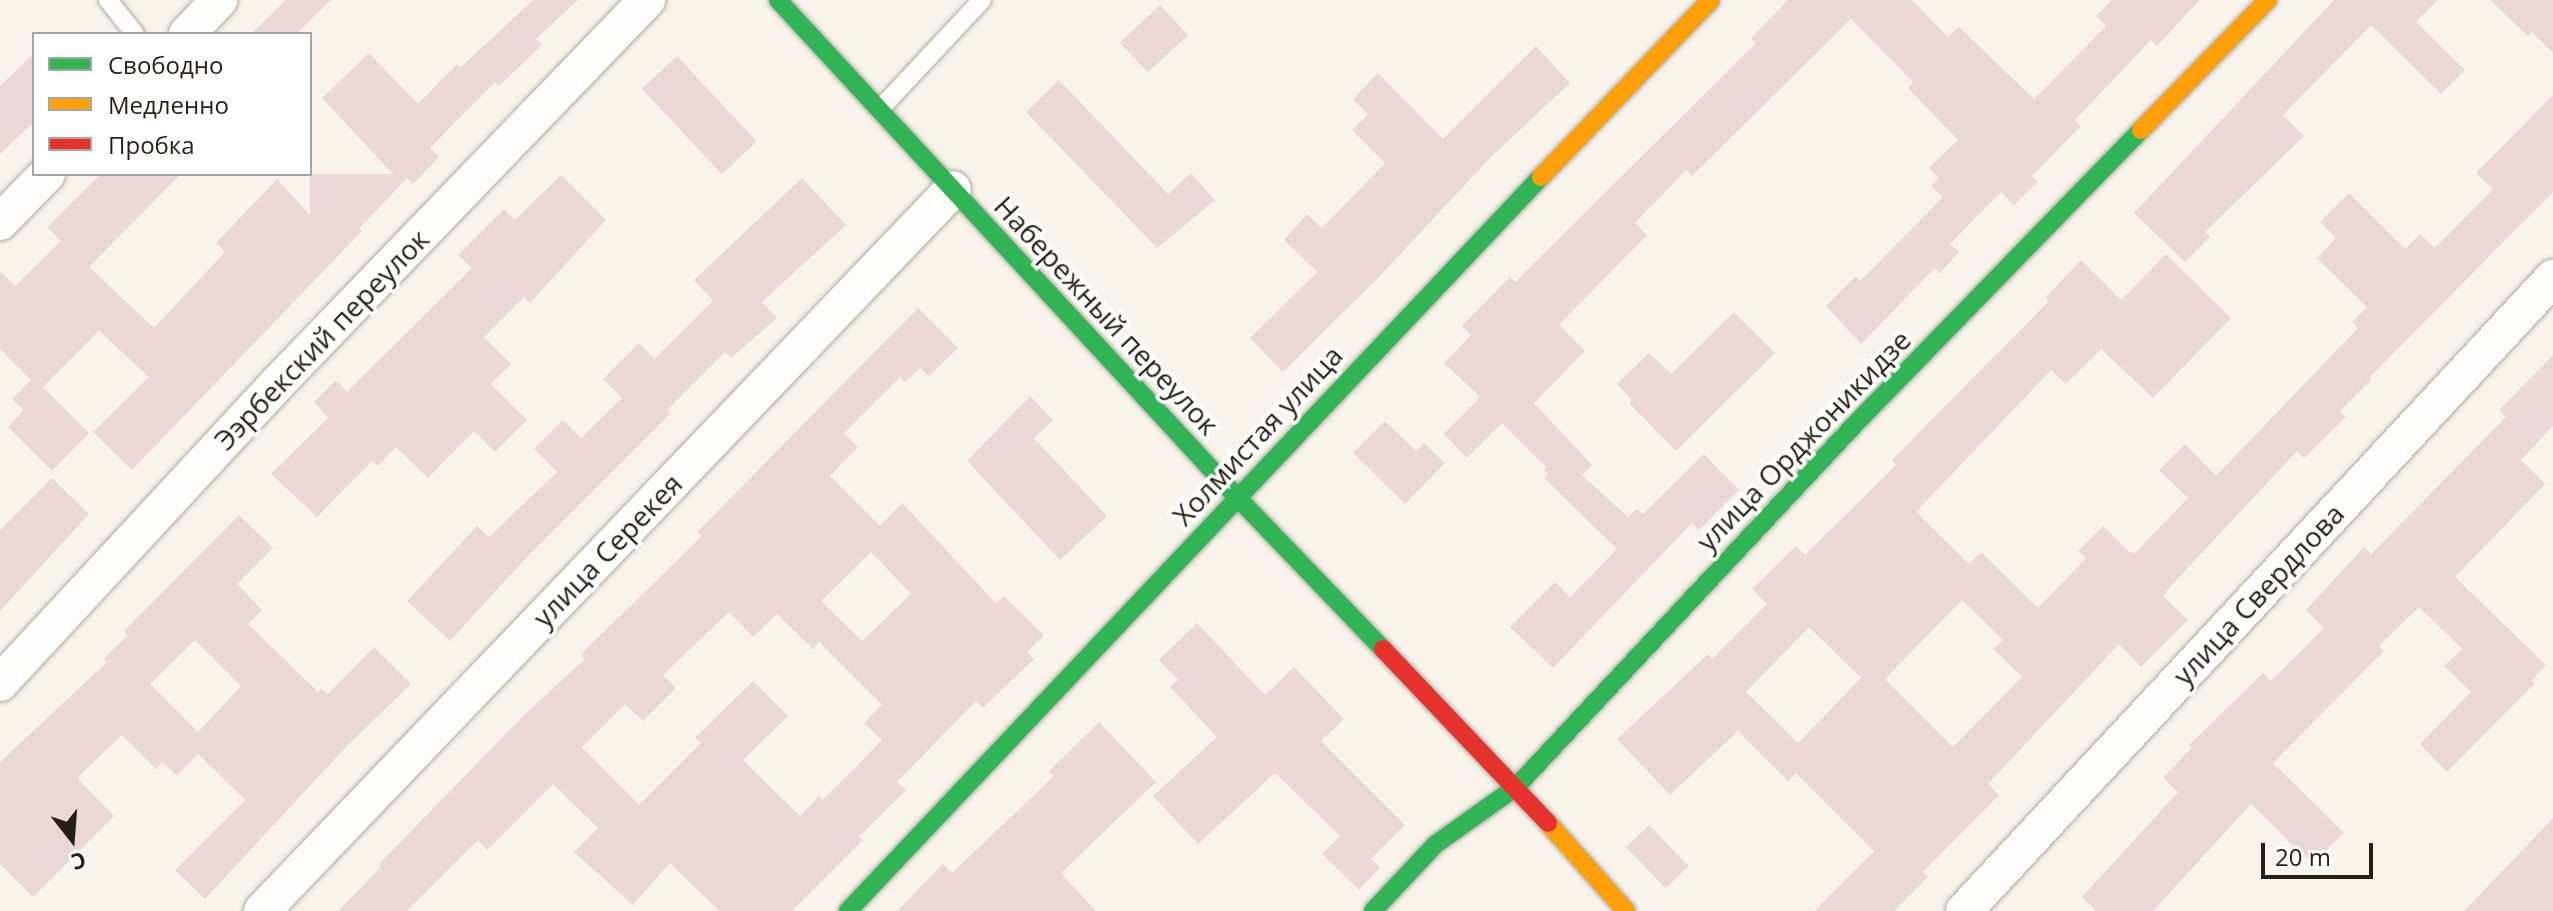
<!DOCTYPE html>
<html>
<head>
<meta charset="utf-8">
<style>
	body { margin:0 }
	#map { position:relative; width:2553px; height:911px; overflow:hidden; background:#f9f4eb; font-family:"Open Sans",sans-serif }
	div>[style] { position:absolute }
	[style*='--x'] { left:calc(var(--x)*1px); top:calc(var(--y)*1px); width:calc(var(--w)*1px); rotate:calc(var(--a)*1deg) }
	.building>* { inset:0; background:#ebd7d8; transform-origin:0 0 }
	.roads { filter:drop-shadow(0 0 2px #afaaa1) drop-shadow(0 0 2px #afaaa1) }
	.lane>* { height:18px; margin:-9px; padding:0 9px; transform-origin:9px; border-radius:9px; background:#fefdfc }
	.street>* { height:36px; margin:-18px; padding:0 18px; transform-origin:18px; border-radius:18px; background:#fefdfc }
	.fast>* { height:18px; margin:-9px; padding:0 9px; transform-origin:9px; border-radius:9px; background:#30b455 }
	.slow>* { height:18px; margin:-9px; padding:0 9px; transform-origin:9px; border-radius:9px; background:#ff9f0a }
	.jam>* { height:18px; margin:-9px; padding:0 9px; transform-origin:9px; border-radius:9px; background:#e5322d }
	span { translate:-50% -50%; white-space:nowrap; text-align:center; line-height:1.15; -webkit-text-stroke:7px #fff; paint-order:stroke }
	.street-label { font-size:28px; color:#251f15 }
	.legend { position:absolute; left:32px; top:32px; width:280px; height:144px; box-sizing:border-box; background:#fff; border:2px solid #a8a5a1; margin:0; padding:10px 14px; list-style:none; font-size:24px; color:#251f15 }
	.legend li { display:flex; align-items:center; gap:16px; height:40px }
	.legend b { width:40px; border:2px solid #a8a5a1 }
	.north { position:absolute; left:32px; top:799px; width:80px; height:80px; -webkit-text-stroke:6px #fff; paint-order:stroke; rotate:163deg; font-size:22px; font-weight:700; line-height:32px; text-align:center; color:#251f15 }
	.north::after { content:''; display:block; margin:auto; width:28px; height:36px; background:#251f15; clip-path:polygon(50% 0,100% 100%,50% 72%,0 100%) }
	.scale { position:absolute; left:2261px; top:843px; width:112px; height:36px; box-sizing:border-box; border:4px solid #251f15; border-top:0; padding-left:10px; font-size:24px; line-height:28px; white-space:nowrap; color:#251f15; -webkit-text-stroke:6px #fff; paint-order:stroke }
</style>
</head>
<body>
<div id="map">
	<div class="building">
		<div style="clip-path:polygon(286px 0,331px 0,296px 34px,251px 34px)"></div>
		<div style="clip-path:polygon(533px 0,578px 0,536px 39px,542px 45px,499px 86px,495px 82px,430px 148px,439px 157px,413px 184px,407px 178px,359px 229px,362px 231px,132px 470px,93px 432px,149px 377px,99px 331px,43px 387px,89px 433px,52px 471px,8px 427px,24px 410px,12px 399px,31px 380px,0 349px,0 271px,15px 286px,61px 241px,47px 227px,101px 174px,181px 174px,89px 267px,154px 328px,225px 252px,216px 243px,277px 179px,310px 215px,310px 174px,393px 174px,322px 98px,369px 53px,418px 104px,457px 64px,461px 67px)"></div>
		<div style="clip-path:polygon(1788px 0,1912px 0,1948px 37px,1959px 27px,2034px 99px,2106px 26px,2096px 16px,2112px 0,2200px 0,2157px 46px,2151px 40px,2075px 120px,2081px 126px,2032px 176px,2038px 182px,2014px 205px,2001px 192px,1950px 244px,1959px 252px,1940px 273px,1935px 268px,1861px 344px,1826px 306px,1856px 276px,1860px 281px,1943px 197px,1931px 186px,1939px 178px,1929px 168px,1958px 140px,1908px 88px,1913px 82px,1851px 19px,1692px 176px,1686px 170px,1635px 223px,1647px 235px,1559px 325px,1585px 351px,1534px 403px,1592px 465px,1582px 475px,1628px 517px,1637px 509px,1643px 514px,1704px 454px,1739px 490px,1699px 530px,1692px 523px,1553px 668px,1510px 627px,1555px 582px,1570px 597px,1617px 549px,1544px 478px,1548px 474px,1544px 470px,1546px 467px,1502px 423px,1467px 458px,1444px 434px,1480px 397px,1444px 363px,1471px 335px,1462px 326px,1510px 277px,1515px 282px,1756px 43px,1751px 38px)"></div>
		<div style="clip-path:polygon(2334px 0,2438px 0,2416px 22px,2465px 70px,2441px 94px,2371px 25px,2283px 115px,2304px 136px,2205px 232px,2210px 237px,2185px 262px,2134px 213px)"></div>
		<div style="clip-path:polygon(2490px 0,2553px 0,2553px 53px,2532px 32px,2528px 36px)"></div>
		<div style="left:1160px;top:5px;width:41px;height:55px;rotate:47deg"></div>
		<div style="clip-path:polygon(1536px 46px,1570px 83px,1492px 156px,1377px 279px,1283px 372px,1250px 338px,1317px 272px,1284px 240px,1307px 214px,1322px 228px,1385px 163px,1352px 130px,1368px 114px,1353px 99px,1378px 73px,1443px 139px)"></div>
		<div style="clip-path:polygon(34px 53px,34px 122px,0 154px,0 86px)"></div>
		<div style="left:677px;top:56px;width:117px;height:48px;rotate:47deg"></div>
		<div style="clip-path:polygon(1059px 80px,1168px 194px,1191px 173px,1215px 200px,1157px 248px,1026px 112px)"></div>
		<div style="clip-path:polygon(evenodd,2553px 95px,2553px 192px,2370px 377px,2372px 379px,2340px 411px,2346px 417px,2304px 458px,2297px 451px,2170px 587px,2163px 596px,2188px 620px,2141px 667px,2119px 644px,1988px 784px,1999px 795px,1923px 872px,1928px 877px,1894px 911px,1814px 911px,1874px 851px,1796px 773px,1788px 781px,1738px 731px,1670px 795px,1617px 739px,1708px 654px,1712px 659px,1767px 604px,1752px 589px,1796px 546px,1805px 555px,1896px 465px,1892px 460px,2049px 301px,2045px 298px,2081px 260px,2121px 300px,2166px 254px,2231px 318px,2153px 398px,2101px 349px,2066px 384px,2051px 370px,1916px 512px,1969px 564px,1981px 552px,2038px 608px,2086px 558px,2078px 551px,2103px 526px,2129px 552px,2135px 553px,2188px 498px,2159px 470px,2185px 444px,2216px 476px,2358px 328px,2352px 322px,2367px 307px,2317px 258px,2336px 238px,2320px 222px,2349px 193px,2405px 249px,2420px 234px,2435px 248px,2493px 189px,2476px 173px,2553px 95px,1962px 600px,2003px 640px,1993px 649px,2022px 677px,1953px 747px,1885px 679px,1962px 600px,2553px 95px,1809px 627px,1861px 678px,1798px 743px,1746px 692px,1809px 627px)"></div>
		<div style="clip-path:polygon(561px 175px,606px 220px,530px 303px,524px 297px,484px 337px,511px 364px,491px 384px,527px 420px,495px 452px,474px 431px,428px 478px,396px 447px,378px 466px,372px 461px,317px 517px,271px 474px,328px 418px,314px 402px,336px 380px,347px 392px,472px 268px,458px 255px,504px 209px,515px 220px)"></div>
		<div style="clip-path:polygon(802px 178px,846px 225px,762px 302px,777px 318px,731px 358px,725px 352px,667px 410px,671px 413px,527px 557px,450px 641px,407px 601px,477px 526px,489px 537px,557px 472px,534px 449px,563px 420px,581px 438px,622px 398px,603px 379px,639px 343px,654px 359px,713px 301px,694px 280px)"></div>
		<div style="clip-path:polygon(evenodd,918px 308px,958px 348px,929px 376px,920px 368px,905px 382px,900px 377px,844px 433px,858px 447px,830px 476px,880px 526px,902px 503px,996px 603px,1004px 596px,1044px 635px,1027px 652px,1034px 659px,983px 708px,976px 701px,897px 782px,906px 790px,859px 837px,863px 840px,792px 911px,719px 911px,670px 863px,633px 905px,574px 852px,598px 828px,553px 784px,487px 850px,478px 840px,407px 911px,338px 911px,381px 867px,379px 864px,527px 712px,585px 659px,581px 654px,702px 536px,697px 532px,918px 308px,871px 552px,911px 594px,862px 641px,821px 601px,871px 552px,918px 308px,729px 612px,753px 637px,777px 614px,813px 649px,819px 642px,882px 705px,864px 723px,882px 740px,823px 800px,819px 796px,800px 816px,743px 760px,788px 716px,753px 681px,695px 738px,701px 743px,639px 805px,582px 747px,625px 704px,643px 721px,676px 688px,663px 675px,729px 612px)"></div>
		<div style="clip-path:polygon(1734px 312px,1775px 353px,1676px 451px,1629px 403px,1632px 400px,1617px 384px,1649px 353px,1671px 374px)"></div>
		<div style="clip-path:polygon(2553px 355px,2553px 426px,2521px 460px,2545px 484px,2455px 577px,2546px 665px,2532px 680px,2535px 683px,2447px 772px,2420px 744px,2471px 692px,2444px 666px,2462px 649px,2419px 607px,2379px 646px,2384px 651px,2273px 763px,2344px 833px,2312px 864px,2251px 804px,2153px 911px,2096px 911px,2082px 897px,2178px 792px,2163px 778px,2192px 747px,2189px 745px,2263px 673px,2271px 681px,2324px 628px,2306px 610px,2364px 547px,2371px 554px,2506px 417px,2499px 410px)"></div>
		<div style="clip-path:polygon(1030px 396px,1053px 420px,1034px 438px,1107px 516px,1060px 560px,967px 461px)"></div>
		<div style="clip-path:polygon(1385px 421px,1416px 451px,1424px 443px,1445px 463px,1405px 504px,1353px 453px)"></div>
		<div style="clip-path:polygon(52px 478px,89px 514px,0 611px,0 530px)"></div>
		<div style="clip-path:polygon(evenodd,239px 515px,273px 548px,237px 584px,262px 610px,248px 624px,318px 692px,321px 688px,328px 694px,374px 647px,411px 684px,346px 747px,205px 899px,175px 870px,245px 800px,198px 754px,177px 776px,162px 762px,156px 769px,122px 735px,77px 778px,114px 816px,33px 897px,0 864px,0 762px,107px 662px,103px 659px,128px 635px,124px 631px,239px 515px,195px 640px,241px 686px,198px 732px,150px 684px,195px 640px)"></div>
		<div style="clip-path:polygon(1197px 623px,1265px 695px,1294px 667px,1344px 719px,1321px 741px,1405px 825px,1371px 859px,1380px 867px,1359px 890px,1322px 854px,1340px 836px,1275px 773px,1198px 844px,1153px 796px,1217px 737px,1170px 687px,1178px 680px,1159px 660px)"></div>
		<div style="clip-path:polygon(1099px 722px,1156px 782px,1061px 873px,1096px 911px,897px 911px,943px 864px,952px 873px,1054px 776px,1049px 771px)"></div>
		<div style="clip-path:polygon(2553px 818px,2553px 911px,2464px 911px)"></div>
		<div style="left:1649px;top:825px;width:57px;height:32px;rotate:46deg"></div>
	</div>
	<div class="roads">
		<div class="lane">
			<div style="--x:108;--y:0;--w:43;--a:51.5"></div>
			<div style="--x:880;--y:109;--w:149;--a:-46.9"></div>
		</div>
		<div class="street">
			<div style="--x:187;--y:34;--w:47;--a:-46.7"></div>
			<div style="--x:0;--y:222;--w:67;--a:-45.6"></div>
			<div style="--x:0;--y:683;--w:406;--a:-47.2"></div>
			<div style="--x:276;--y:385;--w:535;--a:-46.06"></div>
			<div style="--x:262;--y:911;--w:999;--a:-46.26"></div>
			<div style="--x:1964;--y:911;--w:865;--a:-47.06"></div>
		</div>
		<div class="fast">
			<div style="--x:778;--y:0;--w:677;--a:47.28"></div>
			<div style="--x:1237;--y:497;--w:211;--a:46.2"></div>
			<div style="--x:848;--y:911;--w:1009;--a:-46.65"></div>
			<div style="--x:1373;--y:911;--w:92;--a:-46.8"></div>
			<div style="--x:1436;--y:844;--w:98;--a:-35.5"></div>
			<div style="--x:1516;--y:787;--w:502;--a:-46.94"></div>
			<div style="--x:1859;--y:420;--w:405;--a:-45.8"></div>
		</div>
		<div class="slow">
			<div style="--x:2141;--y:130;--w:182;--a:-45.7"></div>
			<div style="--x:1541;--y:177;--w:245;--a:-46.2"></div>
			<div style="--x:1548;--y:823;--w:118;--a:48.4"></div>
		</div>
		<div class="jam">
			<div style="--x:1383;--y:649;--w:240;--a:46.5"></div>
		</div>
	</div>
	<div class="street-label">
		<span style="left:1107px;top:315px;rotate:47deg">Набережный переулок</span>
		<span style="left:321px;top:339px;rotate:-46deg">Ээрбекский переулок</span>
		<span style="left:1257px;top:435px;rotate:-47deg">Холмистая улица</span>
		<span style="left:1803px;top:440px;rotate:-46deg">улица Орджоникидзе</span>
		<span style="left:607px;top:550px;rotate:-46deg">улица Серекея</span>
		<span style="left:2258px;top:594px;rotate:-47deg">улица Свердлова</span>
	</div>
	<ul class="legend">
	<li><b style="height:10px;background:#30b455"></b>Свободно</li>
	<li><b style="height:10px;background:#ff9f0a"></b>Медленно</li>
	<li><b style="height:10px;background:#e5322d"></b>Пробка</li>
	</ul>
	<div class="north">С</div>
	<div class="scale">20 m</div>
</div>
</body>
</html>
